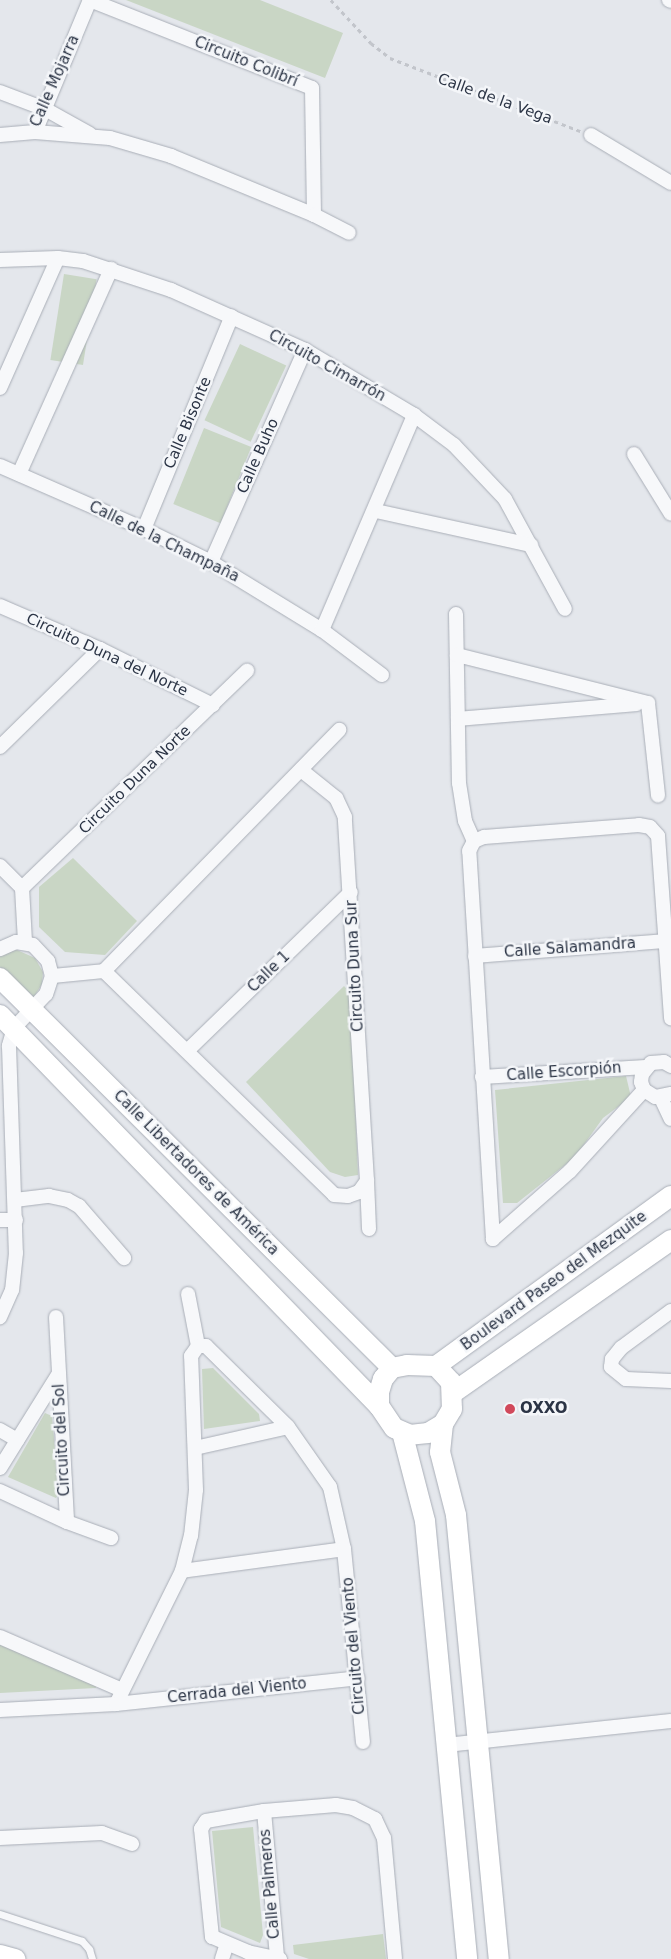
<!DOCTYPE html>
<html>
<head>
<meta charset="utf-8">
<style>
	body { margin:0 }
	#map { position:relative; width:671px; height:1959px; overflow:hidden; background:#e4e7ec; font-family:"DejaVu Sans",sans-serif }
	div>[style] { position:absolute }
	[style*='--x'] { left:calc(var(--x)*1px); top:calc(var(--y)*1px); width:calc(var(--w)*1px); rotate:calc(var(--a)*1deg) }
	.green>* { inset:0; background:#c9d6c5; transform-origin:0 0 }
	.path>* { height:2.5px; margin-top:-1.25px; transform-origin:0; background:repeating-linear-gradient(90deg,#c2c5cb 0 4px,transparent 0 8px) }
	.roads { filter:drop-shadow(0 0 1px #a9aeb7) drop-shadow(0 0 1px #a9aeb7) }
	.lane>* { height:7px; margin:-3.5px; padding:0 3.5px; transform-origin:3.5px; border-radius:3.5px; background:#f7f8fa }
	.street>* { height:14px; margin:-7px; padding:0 7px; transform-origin:7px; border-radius:7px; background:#f7f8fa }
	.secondary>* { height:20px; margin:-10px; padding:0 10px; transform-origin:10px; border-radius:10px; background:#fff }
	.dots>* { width:14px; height:14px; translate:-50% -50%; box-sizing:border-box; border:2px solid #f4f6f9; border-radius:50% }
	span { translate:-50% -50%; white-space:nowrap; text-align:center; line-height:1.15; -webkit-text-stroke:5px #f4f6f9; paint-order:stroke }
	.street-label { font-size:15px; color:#2b3445 }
	.poi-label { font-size:15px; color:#2b3445; font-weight:700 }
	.left { translate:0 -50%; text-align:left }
</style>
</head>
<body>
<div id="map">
	<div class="green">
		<div style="clip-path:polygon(126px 0,260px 0,343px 33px,325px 78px)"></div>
		<div style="left:64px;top:274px;width:33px;height:87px;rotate:9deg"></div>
		<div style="left:240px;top:344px;width:51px;height:84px;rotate:25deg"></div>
		<div style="left:204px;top:428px;width:51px;height:82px;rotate:22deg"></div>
		<div style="clip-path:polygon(73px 858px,137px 921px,105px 955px,65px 952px,39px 927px,39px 887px)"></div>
		<div style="clip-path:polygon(17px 950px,35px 958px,43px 972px,42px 984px,34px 997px,0 967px,0 957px,5px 952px)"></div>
		<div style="clip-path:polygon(344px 986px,351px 994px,358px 1175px,345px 1177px,330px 1172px,246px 1082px)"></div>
		<div style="clip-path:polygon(626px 1076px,631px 1097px,603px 1118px,575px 1157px,517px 1203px,503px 1203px,495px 1090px)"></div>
		<div style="clip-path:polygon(213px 1368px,259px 1414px,260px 1421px,204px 1429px,202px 1369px)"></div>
		<div style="clip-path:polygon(45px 1413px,52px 1416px,59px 1493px,56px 1498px,8px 1477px)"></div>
		<div style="clip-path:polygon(0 1642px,96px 1681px,96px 1688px,0 1693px)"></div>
		<div style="clip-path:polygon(253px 1827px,263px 1935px,260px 1943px,221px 1927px,212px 1831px)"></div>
		<div style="clip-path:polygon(383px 1934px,386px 1959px,309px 1959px,294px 1954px,293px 1945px)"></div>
	</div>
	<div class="path">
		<div style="--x:331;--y:0;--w:59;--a:47.1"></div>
		<div style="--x:371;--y:43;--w:24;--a:38"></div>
		<div style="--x:390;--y:58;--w:204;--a:21"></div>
	</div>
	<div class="roads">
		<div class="lane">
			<div style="--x:0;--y:1914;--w:86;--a:18.2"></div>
			<div style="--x:82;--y:1941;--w:11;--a:49"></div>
			<div style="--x:89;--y:1949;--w:10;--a:73"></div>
		</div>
		<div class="street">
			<div style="--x:669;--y:0;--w:2;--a:27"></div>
			<div style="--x:0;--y:92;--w:48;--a:20.7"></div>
			<div style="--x:45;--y:109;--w:51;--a:29.1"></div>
			<div style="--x:35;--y:132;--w:143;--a:-67.4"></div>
			<div style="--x:0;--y:135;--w:35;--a:-5"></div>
			<div style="--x:35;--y:132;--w:75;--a:4.6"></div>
			<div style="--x:110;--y:138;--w:64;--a:16.4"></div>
			<div style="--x:171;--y:156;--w:155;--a:22.4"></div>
			<div style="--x:314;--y:215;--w:127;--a:-90.9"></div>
			<div style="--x:312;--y:88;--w:239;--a:-158.4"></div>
			<div style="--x:591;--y:135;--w:93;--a:31"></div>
			<div style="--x:314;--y:215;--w:39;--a:27"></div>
			<div style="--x:0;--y:260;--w:58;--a:-2"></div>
			<div style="--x:58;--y:258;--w:25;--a:7"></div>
			<div style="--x:83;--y:261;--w:93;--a:18.2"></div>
			<div style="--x:171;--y:290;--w:147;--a:24.1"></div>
			<div style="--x:305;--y:350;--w:127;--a:30.8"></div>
			<div style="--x:414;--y:415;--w:50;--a:36.9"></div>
			<div style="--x:454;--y:445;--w:74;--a:46.6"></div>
			<div style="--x:505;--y:499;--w:125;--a:61.4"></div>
			<div style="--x:0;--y:388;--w:142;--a:-66"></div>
			<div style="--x:634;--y:454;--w:70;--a:58.3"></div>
			<div style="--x:0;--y:466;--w:157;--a:23.6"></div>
			<div style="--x:144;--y:529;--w:75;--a:26.2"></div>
			<div style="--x:211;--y:562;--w:130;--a:31.5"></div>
			<div style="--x:322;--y:630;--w:75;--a:36.9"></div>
			<div style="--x:19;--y:474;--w:225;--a:-65.8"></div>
			<div style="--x:376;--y:511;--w:159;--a:12.4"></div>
			<div style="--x:144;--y:529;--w:230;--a:-67.6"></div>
			<div style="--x:211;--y:562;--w:232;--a:-66.1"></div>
			<div style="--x:0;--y:606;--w:109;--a:23.3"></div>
			<div style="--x:100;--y:649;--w:126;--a:26.4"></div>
			<div style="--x:456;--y:614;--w:169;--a:89"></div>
			<div style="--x:459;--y:783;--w:38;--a:81"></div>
			<div style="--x:465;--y:821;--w:22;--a:66"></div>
			<div style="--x:322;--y:630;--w:234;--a:-66.8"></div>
			<div style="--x:457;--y:655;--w:197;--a:14.1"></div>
			<div style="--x:648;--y:703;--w:93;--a:83.8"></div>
			<div style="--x:458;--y:719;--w:179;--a:-4.8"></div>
			<div style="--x:0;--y:747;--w:140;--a:-44.4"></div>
			<div style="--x:0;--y:866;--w:31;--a:45"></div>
			<div style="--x:22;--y:888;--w:53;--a:86.8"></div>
			<div style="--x:22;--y:888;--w:313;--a:-44"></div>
			<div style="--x:0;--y:949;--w:17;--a:-24"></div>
			<div style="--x:16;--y:942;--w:17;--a:10"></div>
			<div style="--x:33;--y:945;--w:22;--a:47"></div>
			<div style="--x:48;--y:961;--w:16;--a:75"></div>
			<div style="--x:52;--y:976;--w:19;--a:108"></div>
			<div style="--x:46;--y:994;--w:47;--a:133.3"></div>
			<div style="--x:14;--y:1028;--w:19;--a:106"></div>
			<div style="--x:9;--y:1046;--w:207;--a:88.1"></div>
			<div style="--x:16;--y:1253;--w:37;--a:96"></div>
			<div style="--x:12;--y:1290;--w:30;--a:114"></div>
			<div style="--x:475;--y:956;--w:192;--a:-4.5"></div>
			<div style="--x:104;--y:971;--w:321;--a:44.2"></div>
			<div style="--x:334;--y:1195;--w:14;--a:4"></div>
			<div style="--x:348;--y:1196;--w:12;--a:-20"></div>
			<div style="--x:359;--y:1192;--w:14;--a:-54"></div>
			<div style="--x:367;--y:1181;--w:365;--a:-93.5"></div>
			<div style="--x:345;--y:817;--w:21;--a:-115"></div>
			<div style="--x:336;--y:798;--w:45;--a:-141.3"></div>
			<div style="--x:52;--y:976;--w:52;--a:-5.5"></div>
			<div style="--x:104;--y:971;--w:337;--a:-45.7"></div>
			<div style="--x:187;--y:1051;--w:228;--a:-44.1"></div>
			<div style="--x:671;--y:1066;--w:8;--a:-150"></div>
			<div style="--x:664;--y:1062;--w:13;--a:176"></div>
			<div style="--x:651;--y:1063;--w:14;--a:129"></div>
			<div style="--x:642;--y:1074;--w:8;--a:97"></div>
			<div style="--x:641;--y:1082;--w:9;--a:69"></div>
			<div style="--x:644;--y:1090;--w:13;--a:32"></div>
			<div style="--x:655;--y:1097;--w:16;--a:-11"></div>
			<div style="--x:482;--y:1077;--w:164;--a:-3.5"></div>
			<div style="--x:644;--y:1090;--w:110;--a:132.4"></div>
			<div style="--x:570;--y:1171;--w:103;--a:138.6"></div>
			<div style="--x:493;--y:1239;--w:389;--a:-93.5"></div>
			<div style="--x:469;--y:851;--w:11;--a:-63"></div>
			<div style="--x:474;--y:841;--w:11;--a:-22"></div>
			<div style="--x:484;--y:837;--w:155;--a:-4.4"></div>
			<div style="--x:639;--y:825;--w:11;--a:10"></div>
			<div style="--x:650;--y:827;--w:12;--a:48"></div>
			<div style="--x:658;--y:836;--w:183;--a:85.9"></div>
			<div style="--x:661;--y:1098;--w:23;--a:65"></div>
			<div style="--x:367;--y:1181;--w:48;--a:87.6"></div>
			<div style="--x:15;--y:1200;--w:34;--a:-7"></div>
			<div style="--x:49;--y:1196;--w:19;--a:12"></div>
			<div style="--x:68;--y:1200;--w:13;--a:29"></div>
			<div style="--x:79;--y:1206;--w:69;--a:49.1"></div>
			<div style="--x:0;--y:1220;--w:16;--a:0"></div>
			<div style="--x:188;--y:1294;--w:53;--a:79.1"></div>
			<div style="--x:671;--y:1311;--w:62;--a:143.5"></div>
			<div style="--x:621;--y:1348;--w:14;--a:129"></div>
			<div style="--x:612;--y:1359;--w:8;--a:97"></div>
			<div style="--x:611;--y:1367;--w:19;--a:39"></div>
			<div style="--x:626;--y:1379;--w:45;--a:2.5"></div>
			<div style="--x:56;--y:1317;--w:205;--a:86.9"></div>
			<div style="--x:0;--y:1430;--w:20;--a:30"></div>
			<div style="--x:195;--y:1448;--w:95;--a:-12.7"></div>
			<div style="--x:0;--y:1468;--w:110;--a:-58.1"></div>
			<div style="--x:0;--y:1491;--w:74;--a:24.8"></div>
			<div style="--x:67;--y:1522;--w:47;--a:20"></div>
			<div style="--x:182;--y:1571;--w:163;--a:-7.7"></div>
			<div style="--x:0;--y:1637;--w:133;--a:23.5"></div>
			<div style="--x:116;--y:1704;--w:148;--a:-63.6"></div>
			<div style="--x:182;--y:1571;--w:36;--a:-76"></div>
			<div style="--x:191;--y:1536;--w:46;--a:-83.8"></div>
			<div style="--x:196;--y:1490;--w:134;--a:-92.1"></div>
			<div style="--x:191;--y:1356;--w:12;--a:-55"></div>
			<div style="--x:198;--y:1346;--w:8;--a:0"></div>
			<div style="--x:206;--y:1346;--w:115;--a:44.6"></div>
			<div style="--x:288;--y:1427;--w:73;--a:55"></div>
			<div style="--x:330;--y:1487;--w:64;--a:77.3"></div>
			<div style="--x:344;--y:1549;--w:194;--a:84.4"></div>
			<div style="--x:0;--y:1710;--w:116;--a:-3"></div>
			<div style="--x:116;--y:1704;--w:243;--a:-6.1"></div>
			<div style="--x:446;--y:1745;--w:226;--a:-6.1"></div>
			<div style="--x:264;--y:1811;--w:148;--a:84.9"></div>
			<div style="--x:0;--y:1838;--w:102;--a:-2.8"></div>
			<div style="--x:102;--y:1833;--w:32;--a:20"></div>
			<div style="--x:222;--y:1959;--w:16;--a:-72"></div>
			<div style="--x:280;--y:1959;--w:33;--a:-168"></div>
			<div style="--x:248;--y:1952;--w:39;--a:-157"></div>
			<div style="--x:212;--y:1937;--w:109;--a:-95.8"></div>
			<div style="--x:201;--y:1829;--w:9;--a:-58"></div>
			<div style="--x:206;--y:1821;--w:59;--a:-9.8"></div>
			<div style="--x:264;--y:1811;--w:72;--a:-4.8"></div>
			<div style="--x:336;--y:1805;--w:17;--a:10"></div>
			<div style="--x:353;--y:1808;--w:25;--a:27"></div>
			<div style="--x:375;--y:1819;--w:21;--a:65"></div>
			<div style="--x:384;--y:1838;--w:121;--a:84.8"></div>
		</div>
		<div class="secondary">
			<div style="--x:0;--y:978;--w:553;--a:44.85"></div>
			<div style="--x:0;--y:1015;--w:545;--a:45.89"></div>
			<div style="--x:407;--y:1365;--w:29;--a:2"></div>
			<div style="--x:436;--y:1366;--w:22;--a:47"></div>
			<div style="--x:451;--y:1382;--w:27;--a:88"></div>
			<div style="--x:452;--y:1409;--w:17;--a:121"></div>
			<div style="--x:443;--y:1424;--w:17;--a:149"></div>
			<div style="--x:428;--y:1433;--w:18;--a:174"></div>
			<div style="--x:410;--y:1435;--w:17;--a:-156"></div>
			<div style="--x:394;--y:1428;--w:27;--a:-124"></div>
			<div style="--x:379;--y:1406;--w:14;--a:-90"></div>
			<div style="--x:379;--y:1392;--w:14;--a:-73"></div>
			<div style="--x:383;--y:1379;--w:14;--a:-51"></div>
			<div style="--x:392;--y:1368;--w:15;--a:-11"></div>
			<div style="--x:436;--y:1366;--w:290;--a:-35.9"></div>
			<div style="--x:454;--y:1392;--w:265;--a:-35"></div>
			<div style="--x:443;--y:1424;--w:28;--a:96"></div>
			<div style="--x:440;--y:1452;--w:65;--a:75.7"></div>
			<div style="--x:456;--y:1515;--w:446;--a:84.5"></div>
			<div style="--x:402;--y:1432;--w:92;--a:75.5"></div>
			<div style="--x:425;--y:1521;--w:440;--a:84.5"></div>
			<div style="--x:0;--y:1955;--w:16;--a:15"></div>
		</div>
	</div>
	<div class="dots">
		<div style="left:510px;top:1409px;background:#d1495b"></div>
	</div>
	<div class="street-label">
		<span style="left:246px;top:62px;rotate:22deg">Circuito Colibrí</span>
		<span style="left:55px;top:81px;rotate:-66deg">Calle Mojarra</span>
		<span style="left:495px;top:99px;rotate:20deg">Calle de la Vega</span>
		<span style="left:327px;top:366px;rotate:29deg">Circuito Cimarrón</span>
		<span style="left:188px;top:423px;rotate:-67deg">Calle Bisonte</span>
		<span style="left:258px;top:456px;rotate:-66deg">Calle Buho</span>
		<span style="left:164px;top:542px;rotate:26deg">Calle de la Champaña</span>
		<span style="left:107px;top:655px;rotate:25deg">Circuito Duna del Norte</span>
		<span style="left:135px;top:780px;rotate:-44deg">Circuito Duna Norte</span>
		<span style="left:570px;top:948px;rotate:-4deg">Calle Salamandra</span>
		<span style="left:355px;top:966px;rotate:-93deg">Circuito Duna Sur</span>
		<span style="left:269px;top:972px;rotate:-44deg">Calle 1</span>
		<span style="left:564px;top:1072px;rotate:-4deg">Calle Escorpión</span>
		<span style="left:196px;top:1173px;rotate:45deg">Calle Libertadores de América</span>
		<span style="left:554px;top:1281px;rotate:-36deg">Boulevard Paseo del Mezquite</span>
		<span style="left:62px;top:1440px;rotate:-93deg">Circuito del Sol</span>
		<span style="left:354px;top:1646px;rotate:-95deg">Circuito del Viento</span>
		<span style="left:237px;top:1691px;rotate:-6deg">Cerrada del Viento</span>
		<span style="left:270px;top:1884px;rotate:-95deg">Calle Palmeros</span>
	</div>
	<div class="poi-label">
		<span class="left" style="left:520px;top:1409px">OXXO</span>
	</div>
</div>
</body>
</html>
